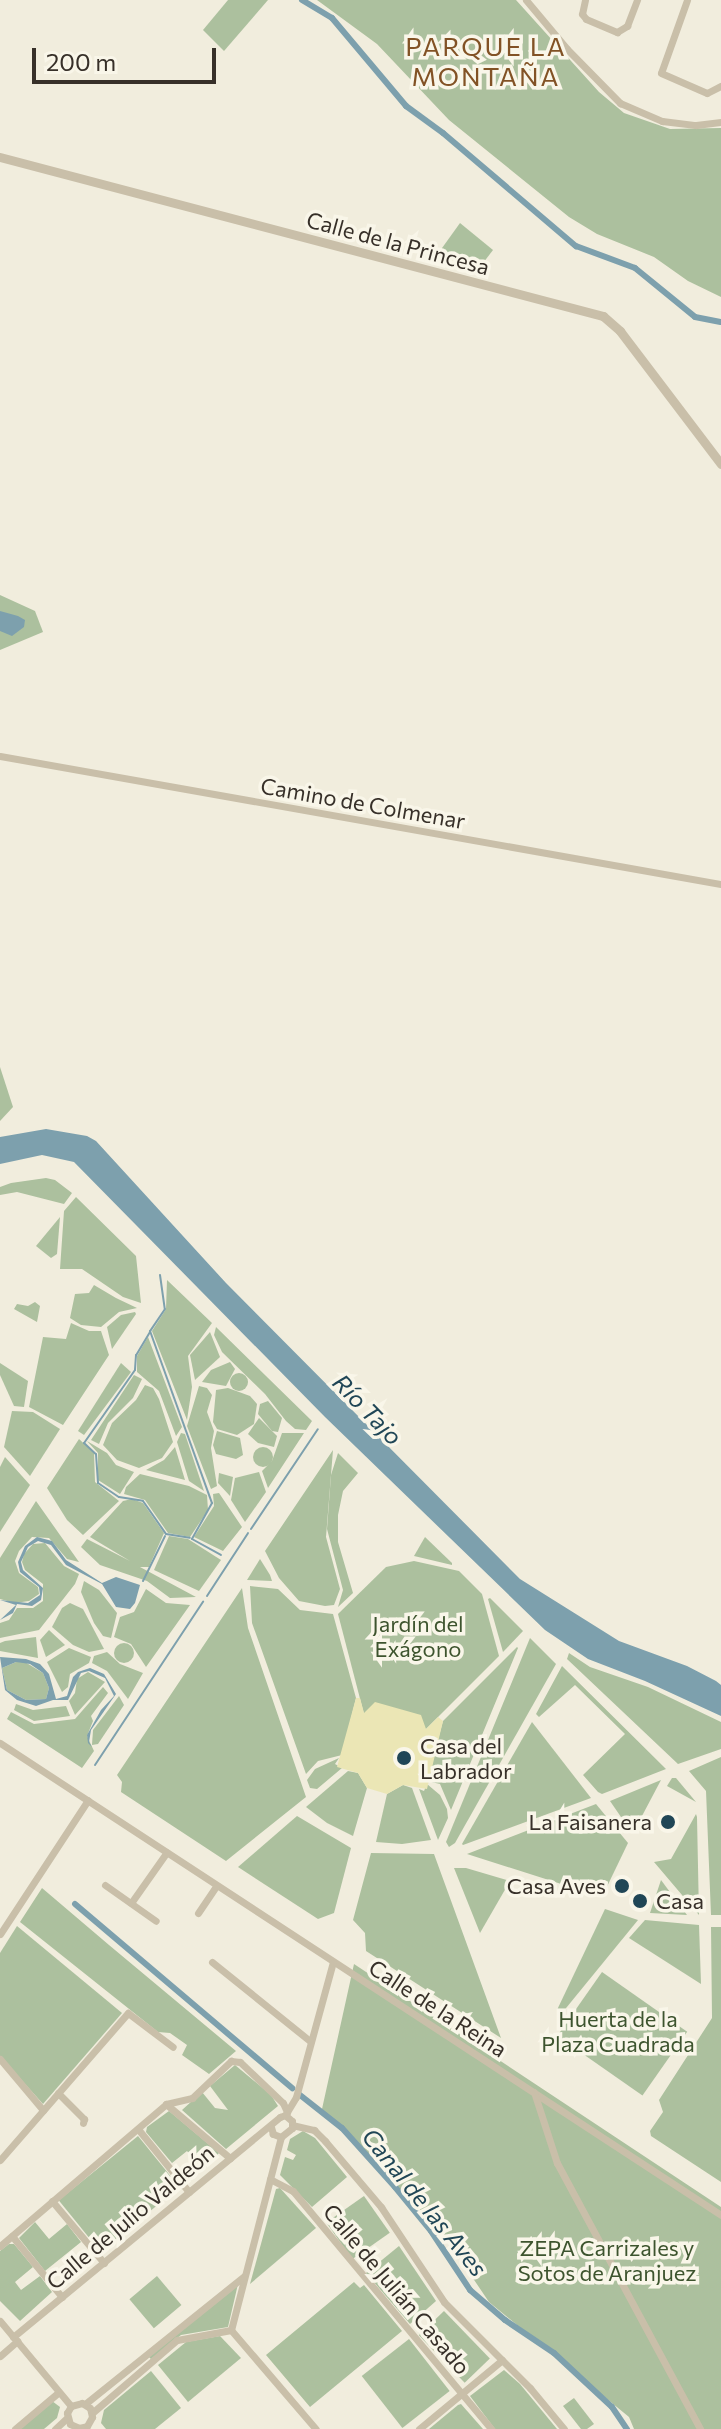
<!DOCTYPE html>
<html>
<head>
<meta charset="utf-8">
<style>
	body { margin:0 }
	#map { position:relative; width:721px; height:2429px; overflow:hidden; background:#f1eddd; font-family:Commissioner,sans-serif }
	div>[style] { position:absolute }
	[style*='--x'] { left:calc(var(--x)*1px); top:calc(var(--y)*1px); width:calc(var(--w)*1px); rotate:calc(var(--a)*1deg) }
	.green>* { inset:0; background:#acc09e; transform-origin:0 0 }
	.round { border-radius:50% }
	.sand>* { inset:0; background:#ebe6b5 }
	.water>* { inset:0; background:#7da0ad }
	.stream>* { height:2px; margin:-1px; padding:0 1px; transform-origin:1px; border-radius:1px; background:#7da0ad }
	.canal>* { height:6px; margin:-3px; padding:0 3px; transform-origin:3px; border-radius:3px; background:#7da0ad }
	.minor>* { height:7px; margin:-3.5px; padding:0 3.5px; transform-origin:3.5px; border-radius:3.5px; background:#c9bfa9 }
	.tertiary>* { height:9px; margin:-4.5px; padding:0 4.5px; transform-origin:4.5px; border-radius:4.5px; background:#c9bfa9 }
	.dots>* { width:22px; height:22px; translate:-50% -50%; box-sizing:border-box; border:4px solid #f9f6e9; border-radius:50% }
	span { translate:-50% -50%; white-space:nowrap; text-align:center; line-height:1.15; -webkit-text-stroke:7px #f9f6e9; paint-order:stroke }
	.street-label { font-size:22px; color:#373029 }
	.park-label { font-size:22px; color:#3d542e }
	.poi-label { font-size:22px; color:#373029 }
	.left { translate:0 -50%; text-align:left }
	.right { translate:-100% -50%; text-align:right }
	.water-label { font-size:24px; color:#204656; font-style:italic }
	.quarter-label { font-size:26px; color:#825225; letter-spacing:2px }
	.scale { position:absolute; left:32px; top:48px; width:184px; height:36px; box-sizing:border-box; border:4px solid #373029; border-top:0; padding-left:10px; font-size:24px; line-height:28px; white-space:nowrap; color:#373029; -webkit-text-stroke:6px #f9f6e9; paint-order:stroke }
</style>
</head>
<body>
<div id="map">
	<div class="green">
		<div style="clip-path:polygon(228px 0,268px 0,224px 51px,203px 30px)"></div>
		<div style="clip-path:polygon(317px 0,516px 0,599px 92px,624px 113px,670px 129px,721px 128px,721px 297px,688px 281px,654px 257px,597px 234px,569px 217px,449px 120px,377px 44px)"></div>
		<div style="clip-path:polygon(460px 223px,493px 250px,480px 267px,437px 255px)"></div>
		<div style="clip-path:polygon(0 595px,35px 611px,43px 632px,0 650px)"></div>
		<div style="clip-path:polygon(0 1067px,13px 1107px,0 1121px)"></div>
		<div style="clip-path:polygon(46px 1178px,55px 1180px,72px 1193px,64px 1204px,17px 1192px,0 1195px,0 1187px,11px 1183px)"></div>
		<div style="clip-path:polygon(76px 1197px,136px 1256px,141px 1303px,123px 1297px,82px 1269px,60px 1269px,64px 1211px)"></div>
		<div style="clip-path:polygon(60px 1217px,57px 1254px,51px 1258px,36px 1246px)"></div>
		<div style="clip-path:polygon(167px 1280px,212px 1323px,188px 1356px,192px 1387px,187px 1420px,152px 1331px,166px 1309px)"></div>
		<div style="clip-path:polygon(94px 1285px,116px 1298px,137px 1308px,119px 1312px,101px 1327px,81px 1325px,70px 1318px,75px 1294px,89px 1293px)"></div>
		<div style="clip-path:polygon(35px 1302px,40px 1306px,37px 1322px,14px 1309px,17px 1304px,28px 1306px)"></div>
		<div style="clip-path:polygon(135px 1312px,136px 1314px,112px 1349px,107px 1327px,121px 1315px)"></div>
		<div style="clip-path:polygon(71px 1323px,89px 1331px,101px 1331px,109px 1355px,63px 1425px,29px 1407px,43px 1337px,66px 1339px)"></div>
		<div style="clip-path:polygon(216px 1327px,312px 1421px,306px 1430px,295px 1429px,286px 1421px,265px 1394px,222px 1352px,214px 1335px)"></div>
		<div style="clip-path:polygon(210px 1332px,220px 1357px,195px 1380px,190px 1355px)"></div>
		<div style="clip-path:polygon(148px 1337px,182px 1427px,176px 1436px,159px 1391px,137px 1372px,137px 1356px)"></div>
		<div style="clip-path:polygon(230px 1362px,235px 1369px,226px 1386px,202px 1382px,211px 1370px)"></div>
		<div style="clip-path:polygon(0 1363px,28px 1381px,24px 1407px,14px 1406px,0 1375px)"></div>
		<div style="clip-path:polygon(121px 1363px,131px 1372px,84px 1435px,78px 1431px)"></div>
		<div class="round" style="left:230px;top:1373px;width:18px;height:18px"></div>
		<div style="clip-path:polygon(134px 1375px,142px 1379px,133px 1398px,108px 1423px,99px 1444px,91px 1440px)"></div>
		<div style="clip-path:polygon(145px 1385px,153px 1388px,159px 1399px,173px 1442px,162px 1458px,139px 1468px,117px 1460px,103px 1445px,112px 1423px,136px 1400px)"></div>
		<div style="clip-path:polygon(199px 1386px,207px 1388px,212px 1395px,207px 1412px,214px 1431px,211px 1448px,217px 1486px,211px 1489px,187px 1426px)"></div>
		<div style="clip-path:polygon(228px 1388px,250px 1396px,257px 1404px,254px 1424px,237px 1435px,217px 1429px,213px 1422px,216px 1390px)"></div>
		<div style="clip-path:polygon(268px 1401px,282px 1418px,278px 1432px,272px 1431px,258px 1414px,260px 1404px)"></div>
		<div style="clip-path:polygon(12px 1411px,33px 1412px,60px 1429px,30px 1476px,4px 1447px)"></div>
		<div style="clip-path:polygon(259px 1418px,277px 1436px,274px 1447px,258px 1443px,248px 1434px)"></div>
		<div style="clip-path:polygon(217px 1431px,240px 1438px,243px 1455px,236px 1459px,216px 1454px,213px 1445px)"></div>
		<div style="clip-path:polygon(181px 1433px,185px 1434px,204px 1491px,189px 1481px,177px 1442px)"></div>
		<div style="clip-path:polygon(282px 1433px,304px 1433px,268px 1488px,262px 1471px,272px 1461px)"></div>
		<div style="clip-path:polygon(79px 1439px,94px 1453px,95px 1482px,119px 1501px,83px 1535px,67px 1520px,47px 1488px)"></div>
		<div style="clip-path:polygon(87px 1441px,107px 1453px,116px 1465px,134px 1472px,120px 1494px,98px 1480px,98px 1453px)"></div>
		<div style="clip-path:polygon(175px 1447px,185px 1480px,146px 1470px,164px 1460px)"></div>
		<div class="round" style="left:253px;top:1447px;width:20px;height:20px"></div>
		<div style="clip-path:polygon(333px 1450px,326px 1537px,340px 1589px,334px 1605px,325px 1606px,299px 1601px,279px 1578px,265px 1551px)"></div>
		<div style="clip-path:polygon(338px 1453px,358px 1473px,343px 1491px,338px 1515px,338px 1542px,353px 1593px,338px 1607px,343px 1590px,327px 1529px,331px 1475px)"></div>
		<div style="clip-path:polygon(5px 1457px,30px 1485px,0 1532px,0 1467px)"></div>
		<div style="clip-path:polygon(259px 1472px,266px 1492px,245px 1522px,231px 1500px,235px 1478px)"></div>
		<div style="clip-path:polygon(219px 1473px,233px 1477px,230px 1496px,218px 1483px)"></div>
		<div style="clip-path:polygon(140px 1474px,189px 1486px,207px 1495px,208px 1510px,190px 1537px,168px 1533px,145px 1500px,124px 1494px,126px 1487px)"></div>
		<div style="clip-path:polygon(219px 1493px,242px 1527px,223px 1551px,194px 1537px,214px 1506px,213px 1494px)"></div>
		<div style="clip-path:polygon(132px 1499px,143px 1503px,164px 1533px,149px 1567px,140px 1567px,196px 1597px,170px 1598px,147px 1581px,100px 1565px,81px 1547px,87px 1539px,130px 1561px,90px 1537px,123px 1501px)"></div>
		<div style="clip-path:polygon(36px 1501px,79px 1562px,67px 1559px,49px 1538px,32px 1537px,19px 1551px,15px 1561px,19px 1573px,38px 1587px,39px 1594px,29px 1601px,15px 1603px,0 1599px,0 1558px)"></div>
		<div style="clip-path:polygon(169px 1536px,188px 1539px,221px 1560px,199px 1591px,154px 1570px)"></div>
		<div style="clip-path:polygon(425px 1537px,452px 1563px,452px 1565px,414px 1556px)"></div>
		<div style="clip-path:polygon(45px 1543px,64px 1566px,79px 1574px,75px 1584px,39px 1630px,0 1638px,0 1623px,9px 1620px,17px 1608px,33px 1608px,43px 1601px,43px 1584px,25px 1570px,22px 1562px,24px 1554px,33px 1544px)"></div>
		<div style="clip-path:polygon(260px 1559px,270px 1575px,272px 1581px,247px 1580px)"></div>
		<div style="clip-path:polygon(414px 1561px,459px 1571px,482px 1594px,499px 1656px,426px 1729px,364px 1714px,338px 1614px,386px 1567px)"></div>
		<div style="clip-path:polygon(84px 1581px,99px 1590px,117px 1613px,111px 1638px,103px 1636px,94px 1623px,81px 1592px)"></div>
		<div style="clip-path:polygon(250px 1586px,278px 1589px,300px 1610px,333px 1614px,356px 1698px,342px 1755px,318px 1761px,306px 1774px,252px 1623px)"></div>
		<div style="clip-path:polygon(242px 1588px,248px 1628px,306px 1797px,226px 1861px,121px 1792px,122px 1782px,117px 1775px)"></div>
		<div style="clip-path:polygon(146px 1589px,166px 1603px,190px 1605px,146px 1667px,131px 1644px,114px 1637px,120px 1617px,134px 1612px)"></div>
		<div style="clip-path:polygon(490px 1598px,523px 1631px,503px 1652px,488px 1599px)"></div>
		<div style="clip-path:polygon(70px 1603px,83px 1609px,104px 1649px,89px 1652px,73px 1645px,52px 1627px,62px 1608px)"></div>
		<div style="clip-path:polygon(49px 1630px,65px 1645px,46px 1657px,40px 1640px)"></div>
		<div style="clip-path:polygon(36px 1637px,38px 1658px,0 1651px,0 1643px,5px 1641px)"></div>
		<div style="clip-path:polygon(530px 1638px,556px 1664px,455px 1843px,449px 1847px,446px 1842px)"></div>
		<div class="round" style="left:114px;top:1643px;width:20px;height:20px"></div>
		<div style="clip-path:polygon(517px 1647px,518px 1648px,451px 1810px,440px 1784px,427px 1781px,443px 1721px)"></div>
		<div style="clip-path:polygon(69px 1648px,91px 1657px,89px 1663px,70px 1674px,68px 1687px,62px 1692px,47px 1662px)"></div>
		<div style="clip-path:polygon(107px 1652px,120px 1664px,143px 1673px,128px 1699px,107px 1671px,92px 1663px,94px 1656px)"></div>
		<div style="clip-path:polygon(569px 1653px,590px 1667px,648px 1687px,721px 1722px,721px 1749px,678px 1764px,567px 1659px)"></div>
		<div style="clip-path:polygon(16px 1662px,25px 1662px,43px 1673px,49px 1688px,46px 1699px,26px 1700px,7px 1690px,2px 1668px)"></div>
		<div style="clip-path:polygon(562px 1666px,666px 1769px,602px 1794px,598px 1792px,583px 1775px,625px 1734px,575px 1685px,539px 1717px,536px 1714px)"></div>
		<div style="clip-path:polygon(88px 1672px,105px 1682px,75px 1715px,69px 1701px,75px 1693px,77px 1679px)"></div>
		<div style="clip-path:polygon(103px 1687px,108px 1693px,91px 1716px,93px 1721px,87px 1736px,94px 1751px,82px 1768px,7px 1719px,11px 1712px,34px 1724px,75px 1719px)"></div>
		<div style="clip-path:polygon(119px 1696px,124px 1705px,98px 1744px,92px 1745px,93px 1730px)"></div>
		<div style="clip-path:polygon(16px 1704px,33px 1710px,66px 1706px,70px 1716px,34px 1721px,14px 1710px)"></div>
		<div style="clip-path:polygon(532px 1722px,591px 1798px,463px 1845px,462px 1844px)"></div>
		<div style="clip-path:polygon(721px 1757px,721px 1915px,711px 1915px,706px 1791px,689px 1771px)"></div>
		<div style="clip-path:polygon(339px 1758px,335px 1764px,342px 1768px,317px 1789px,310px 1788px,307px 1780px,315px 1769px)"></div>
		<div style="clip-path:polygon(348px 1771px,358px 1773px,367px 1788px,353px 1836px,327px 1823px,306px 1807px)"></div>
		<div style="clip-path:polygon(672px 1778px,676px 1778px,696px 1802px,667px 1786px)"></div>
		<div style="clip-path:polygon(661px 1780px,633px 1833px,632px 1833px,610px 1801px)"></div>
		<div style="clip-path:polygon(427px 1784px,440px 1795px,447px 1809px,448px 1818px,438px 1840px,419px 1789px,424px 1791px)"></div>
		<div style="clip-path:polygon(403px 1785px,412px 1788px,431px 1840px,402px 1844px,376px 1842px,387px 1794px)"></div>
		<div style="clip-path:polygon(596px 1804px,628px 1843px,602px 1897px,467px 1854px)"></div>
		<div style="clip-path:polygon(696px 1814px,697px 1817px,699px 1915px,654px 1862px,671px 1859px)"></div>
		<div style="clip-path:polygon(297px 1816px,351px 1848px,334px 1913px,318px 1919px,238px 1867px)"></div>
		<div style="clip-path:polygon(371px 1853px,434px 1854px,501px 2038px,366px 1951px,365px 1933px,353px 1920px)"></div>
		<div style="clip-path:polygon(454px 1868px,466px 1868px,510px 1881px,480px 1933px)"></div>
		<div style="clip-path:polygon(661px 1880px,687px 1915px,650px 1913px)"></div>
		<div style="clip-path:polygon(42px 1888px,109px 1945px,236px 2051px,209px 2074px,182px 2055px,187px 2045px,170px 2033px,158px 2032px,20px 1922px)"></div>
		<div style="clip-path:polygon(605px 1909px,638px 1920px,562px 2013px,557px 2010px)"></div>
		<div style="clip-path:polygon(645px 1920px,699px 1925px,701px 1984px,629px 1938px)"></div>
		<div style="clip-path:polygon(17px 1926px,122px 2013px,43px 2104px,0 2056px,0 1953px)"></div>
		<div style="clip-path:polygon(711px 1927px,721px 1927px,721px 2182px,651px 2136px,650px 2131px,663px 2112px,659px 2100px,712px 2018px)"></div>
		<div style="clip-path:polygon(354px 1964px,721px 2207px,721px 2429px,634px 2429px,629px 2417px,489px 2302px,441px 2231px,322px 2109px)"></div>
		<div style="left:602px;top:1972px;width:104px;height:78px;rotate:35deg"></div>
		<div style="clip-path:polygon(235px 2065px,271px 2095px,278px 2106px,226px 2149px,182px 2110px,202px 2092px,215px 2108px,228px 2110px,210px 2086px)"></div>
		<div style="clip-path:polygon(169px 2111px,219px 2153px,203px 2170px,187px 2151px,172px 2163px,146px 2132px,147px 2127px)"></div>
		<div style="clip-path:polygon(303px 2131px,315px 2138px,347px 2177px,312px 2207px,280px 2175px,285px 2157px,293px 2160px,296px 2155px,287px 2150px,290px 2139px)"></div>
		<div style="left:138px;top:2136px;width:66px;height:102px;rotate:51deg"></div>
		<div style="clip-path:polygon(280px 2188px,316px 2228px,250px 2284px,276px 2189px)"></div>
		<div style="left:364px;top:2196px;width:45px;height:46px;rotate:55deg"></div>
		<div style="clip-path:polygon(35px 2222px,49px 2239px,67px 2224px,81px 2242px,45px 2271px,19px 2238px)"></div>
		<div style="clip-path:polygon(9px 2244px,14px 2244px,33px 2267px,15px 2282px,21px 2290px,40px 2276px,52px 2292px,20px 2321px,0 2301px,0 2251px)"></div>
		<div style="clip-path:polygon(399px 2246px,436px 2301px,410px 2324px,366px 2273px)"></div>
		<div style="left:157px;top:2276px;width:38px;height:36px;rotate:50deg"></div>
		<div style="clip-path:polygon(354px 2282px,360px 2288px,364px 2285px,402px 2331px,310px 2407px,266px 2355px)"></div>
		<div style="clip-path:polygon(238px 2284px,228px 2327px,181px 2335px,151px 2359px,148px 2356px)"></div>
		<div style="left:444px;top:2311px;width:66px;height:35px;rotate:46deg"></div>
		<div style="clip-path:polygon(220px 2336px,241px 2358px,188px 2402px,158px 2365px,186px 2342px)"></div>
		<div style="left:409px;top:2339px;width:66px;height:60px;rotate:52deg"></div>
		<div style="clip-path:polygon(504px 2370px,520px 2384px,557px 2429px,495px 2429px,470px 2396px)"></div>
		<div style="clip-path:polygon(151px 2371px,181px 2408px,155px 2429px,106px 2429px,101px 2423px,104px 2410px)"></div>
		<div style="clip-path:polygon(574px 2398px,594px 2424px,587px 2429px,581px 2429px,563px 2406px)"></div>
		<div style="clip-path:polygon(52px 2401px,60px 2407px,57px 2418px,44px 2429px,19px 2429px)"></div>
		<div style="clip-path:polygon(461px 2404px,483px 2429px,429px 2429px,458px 2405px)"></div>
	</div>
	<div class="sand">
		<div style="clip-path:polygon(356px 1698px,360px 1698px,364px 1713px,375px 1702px,421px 1715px,426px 1729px,438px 1717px,443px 1721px,427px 1789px,403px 1785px,387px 1794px,367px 1788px,358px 1773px,337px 1767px)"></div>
	</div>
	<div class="water">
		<div style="clip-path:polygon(0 611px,18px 616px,25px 620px,24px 627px,12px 636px,0 631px)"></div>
		<div style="clip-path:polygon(46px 1129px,87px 1136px,96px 1141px,226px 1283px,520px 1579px,619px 1641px,687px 1666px,716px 1681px,721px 1685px,721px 1716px,645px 1681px,588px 1659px,545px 1630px,325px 1417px,74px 1162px,42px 1155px,0 1164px,0 1137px)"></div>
		<div style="clip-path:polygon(37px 1537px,52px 1541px,66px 1560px,102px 1583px,116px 1577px,140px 1585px,135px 1603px,130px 1609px,116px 1607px,102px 1584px,66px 1565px,51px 1545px,38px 1541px,28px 1547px,21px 1562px,23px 1570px,43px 1588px,41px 1600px,32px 1606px,17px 1604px,13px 1613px,0 1620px,16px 1605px,0 1600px,28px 1603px,40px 1595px,39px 1587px,20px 1572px,18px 1562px,25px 1546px)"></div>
		<div style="clip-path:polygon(evenodd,0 1657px,26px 1659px,40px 1664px,49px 1674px,56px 1699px,67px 1696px,73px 1677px,78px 1672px,90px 1668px,104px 1674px,116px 1694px,91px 1730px,89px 1742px,92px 1747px,88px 1743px,87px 1735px,101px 1710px,114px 1696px,105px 1678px,89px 1671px,81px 1673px,68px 1700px,53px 1700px,36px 1706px,17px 1700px,5px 1690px,0 1657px,16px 1662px,30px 1664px,43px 1673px,49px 1688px,46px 1699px,26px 1700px,7px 1690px,2px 1668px,16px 1662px)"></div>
	</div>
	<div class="stream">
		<div style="--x:160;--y:1275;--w:34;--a:82"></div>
		<div style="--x:165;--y:1309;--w:27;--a:124"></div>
		<div style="--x:150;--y:1331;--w:183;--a:70.2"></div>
		<div style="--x:212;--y:1503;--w:41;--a:119.1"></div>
		<div style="--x:192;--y:1539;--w:33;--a:29"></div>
		<div style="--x:150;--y:1332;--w:27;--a:121"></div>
		<div style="--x:136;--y:1355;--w:15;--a:94"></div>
		<div style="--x:135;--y:1370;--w:89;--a:124.9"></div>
		<div style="--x:84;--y:1443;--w:16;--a:43"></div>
		<div style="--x:96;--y:1454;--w:29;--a:86"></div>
		<div style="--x:98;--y:1483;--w:25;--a:34"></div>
		<div style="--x:119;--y:1497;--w:24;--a:9"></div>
		<div style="--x:143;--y:1501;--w:40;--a:55.1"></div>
		<div style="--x:166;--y:1534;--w:24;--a:9"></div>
		<div style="--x:251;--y:1529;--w:120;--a:-56.2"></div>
		<div style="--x:143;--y:1581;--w:50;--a:-63.9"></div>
		<div style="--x:207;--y:1596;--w:75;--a:-56.9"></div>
		<div style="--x:95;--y:1765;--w:196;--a:-56.5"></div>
	</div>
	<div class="canal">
		<div style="--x:302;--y:0;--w:35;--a:31"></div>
		<div style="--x:332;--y:18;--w:115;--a:49.9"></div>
		<div style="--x:406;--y:106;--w:46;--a:36.1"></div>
		<div style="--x:443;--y:133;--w:175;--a:40.4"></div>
		<div style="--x:576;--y:246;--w:63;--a:20.4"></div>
		<div style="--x:635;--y:268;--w:77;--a:39.2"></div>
		<div style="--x:695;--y:317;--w:26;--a:11"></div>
		<div style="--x:75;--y:1904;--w:285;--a:40.3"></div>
		<div style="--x:300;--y:2095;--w:53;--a:38.2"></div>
		<div style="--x:342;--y:2128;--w:79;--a:48.1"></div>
		<div style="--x:395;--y:2187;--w:57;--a:50.7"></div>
		<div style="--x:431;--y:2231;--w:71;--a:56.5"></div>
		<div style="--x:470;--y:2290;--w:46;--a:40.6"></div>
		<div style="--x:505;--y:2320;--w:59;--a:34"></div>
		<div style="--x:554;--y:2353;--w:79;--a:43"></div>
		<div style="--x:612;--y:2407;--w:27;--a:56"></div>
	</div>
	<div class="minor">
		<div style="--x:526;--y:0;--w:64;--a:50.1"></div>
		<div style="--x:567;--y:49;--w:76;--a:45.5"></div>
		<div style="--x:620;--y:103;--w:46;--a:23.2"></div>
		<div style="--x:662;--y:121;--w:34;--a:7"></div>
		<div style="--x:696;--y:125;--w:25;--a:-7"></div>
		<div style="--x:585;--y:0;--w:14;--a:102"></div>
		<div style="--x:582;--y:14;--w:6;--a:51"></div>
		<div style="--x:586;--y:19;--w:34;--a:23"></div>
		<div style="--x:617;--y:32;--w:12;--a:-31"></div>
		<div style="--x:627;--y:26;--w:28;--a:-69"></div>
		<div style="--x:687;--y:0;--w:77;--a:109.6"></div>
		<div style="--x:661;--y:73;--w:50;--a:23.5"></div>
		<div style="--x:707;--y:93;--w:16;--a:-27"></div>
		<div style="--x:0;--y:756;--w:732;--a:10.07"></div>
		<div style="--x:0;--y:1743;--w:862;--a:33.21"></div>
		<div style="--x:105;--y:1885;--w:62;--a:35.2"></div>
		<div style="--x:131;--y:1903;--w:62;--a:-54.8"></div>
		<div style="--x:198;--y:1913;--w:32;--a:-56"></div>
		<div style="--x:0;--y:1934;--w:160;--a:-56.7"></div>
		<div style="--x:212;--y:1962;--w:126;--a:38.9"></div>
		<div style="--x:0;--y:2059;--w:67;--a:49.9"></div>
		<div style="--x:534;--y:2092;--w:75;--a:72.1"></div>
		<div style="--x:557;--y:2163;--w:302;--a:61.7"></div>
		<div style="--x:58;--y:2093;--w:37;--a:45"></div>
		<div style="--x:84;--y:2119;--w:4;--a:104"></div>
		<div style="--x:166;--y:2104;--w:84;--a:40.2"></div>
		<div style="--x:287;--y:2112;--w:17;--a:-59"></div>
		<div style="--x:296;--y:2097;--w:140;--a:-74.7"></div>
		<div style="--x:292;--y:2125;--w:23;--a:13"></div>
		<div style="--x:314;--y:2130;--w:16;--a:45"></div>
		<div style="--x:325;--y:2141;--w:87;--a:49.7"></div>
		<div style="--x:381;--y:2207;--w:114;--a:56.4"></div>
		<div style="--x:444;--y:2302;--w:122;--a:45"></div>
		<div style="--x:530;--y:2388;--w:53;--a:50.3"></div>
		<div style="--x:138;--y:2129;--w:81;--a:51"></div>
		<div style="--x:0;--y:2160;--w:195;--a:-49"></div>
		<div style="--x:128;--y:2013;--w:56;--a:37.1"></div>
		<div style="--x:270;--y:2179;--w:26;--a:28"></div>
		<div style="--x:293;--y:2191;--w:310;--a:50.2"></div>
		<div style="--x:52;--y:2201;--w:81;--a:50"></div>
		<div style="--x:12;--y:2236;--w:79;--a:50.7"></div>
		<div style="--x:0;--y:2246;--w:218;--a:-40.5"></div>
		<div style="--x:166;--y:2104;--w:27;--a:-13"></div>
		<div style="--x:192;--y:2098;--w:54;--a:-43.5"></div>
		<div style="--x:231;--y:2061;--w:9;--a:6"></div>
		<div style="--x:240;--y:2062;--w:59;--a:43.6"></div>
		<div style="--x:283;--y:2103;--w:10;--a:66"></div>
		<div style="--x:0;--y:2321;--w:111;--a:50.1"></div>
		<div style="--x:231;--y:2330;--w:130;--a:49.4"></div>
		<div style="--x:13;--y:2337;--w:346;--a:-39.5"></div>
		<div style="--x:280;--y:2117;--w:5;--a:-22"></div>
		<div style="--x:285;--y:2115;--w:9;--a:41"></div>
		<div style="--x:292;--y:2121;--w:7;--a:90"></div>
		<div style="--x:292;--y:2128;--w:14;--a:141"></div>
		<div style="--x:281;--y:2137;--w:9;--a:-159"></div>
		<div style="--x:273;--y:2134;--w:7;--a:-106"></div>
		<div style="--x:0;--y:2356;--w:23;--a:-41"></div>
		<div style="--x:85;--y:2404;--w:204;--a:-38.8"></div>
		<div style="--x:71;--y:2406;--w:11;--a:-15"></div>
		<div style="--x:82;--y:2403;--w:9;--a:32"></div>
		<div style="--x:90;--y:2408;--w:9;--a:77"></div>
		<div style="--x:92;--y:2417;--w:10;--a:119"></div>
		<div style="--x:71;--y:2406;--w:8;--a:120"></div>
		<div style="--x:67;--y:2413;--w:11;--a:75"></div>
		<div style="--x:70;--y:2424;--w:10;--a:24"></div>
		<div style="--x:79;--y:2428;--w:8;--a:-14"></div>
		<div style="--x:92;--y:2413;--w:112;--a:-40.7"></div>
		<div style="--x:177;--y:2340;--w:55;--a:-10.5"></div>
		<div style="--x:231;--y:2330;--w:199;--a:-75.5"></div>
		<div style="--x:15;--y:2429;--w:57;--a:-40.1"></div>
		<div style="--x:55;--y:2429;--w:16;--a:-43"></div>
		<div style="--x:419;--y:2429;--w:108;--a:-39.7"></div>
	</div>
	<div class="tertiary">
		<div style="--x:0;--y:157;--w:624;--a:14.77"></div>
		<div style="--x:603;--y:316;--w:23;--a:41"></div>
		<div style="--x:620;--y:331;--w:167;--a:52.8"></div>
	</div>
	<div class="dots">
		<div style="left:404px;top:1758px;background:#204656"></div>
		<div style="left:668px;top:1822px;background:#204656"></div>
		<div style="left:622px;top:1886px;background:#204656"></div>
		<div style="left:640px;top:1901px;background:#204656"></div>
	</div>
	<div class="street-label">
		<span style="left:398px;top:243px;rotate:15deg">Calle de la Princesa</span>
		<span style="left:363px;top:803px;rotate:10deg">Camino de Colmenar</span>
		<span style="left:438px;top:2008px;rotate:33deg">Calle de la Reina</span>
		<span style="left:130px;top:2217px;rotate:-40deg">Calle de Julio Valdeón</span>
		<span style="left:397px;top:2289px;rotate:50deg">Calle de Julián Casado</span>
	</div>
	<div class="park-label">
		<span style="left:418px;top:1636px">Jardín del<br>Exágono</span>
		<span style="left:618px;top:2031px">Huerta de la<br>Plaza Cuadrada</span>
		<span style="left:607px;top:2260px">ZEPA Carrizales y<br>Sotos de Aranjuez</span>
	</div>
	<div class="poi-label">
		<span class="left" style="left:420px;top:1758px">Casa del<br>Labrador</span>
		<span class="right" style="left:652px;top:1822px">La Faisanera</span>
		<span class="right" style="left:606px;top:1886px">Casa Aves</span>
		<span class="left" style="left:656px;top:1901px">Casa</span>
	</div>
	<div class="water-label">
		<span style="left:368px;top:1409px;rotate:46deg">Río Tajo</span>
		<span style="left:425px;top:2202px;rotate:51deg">Canal de las Aves</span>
	</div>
	<div class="quarter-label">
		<span style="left:486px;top:61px">PARQUE LA<br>MONTAÑA</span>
	</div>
	<div class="scale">200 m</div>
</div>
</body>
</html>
